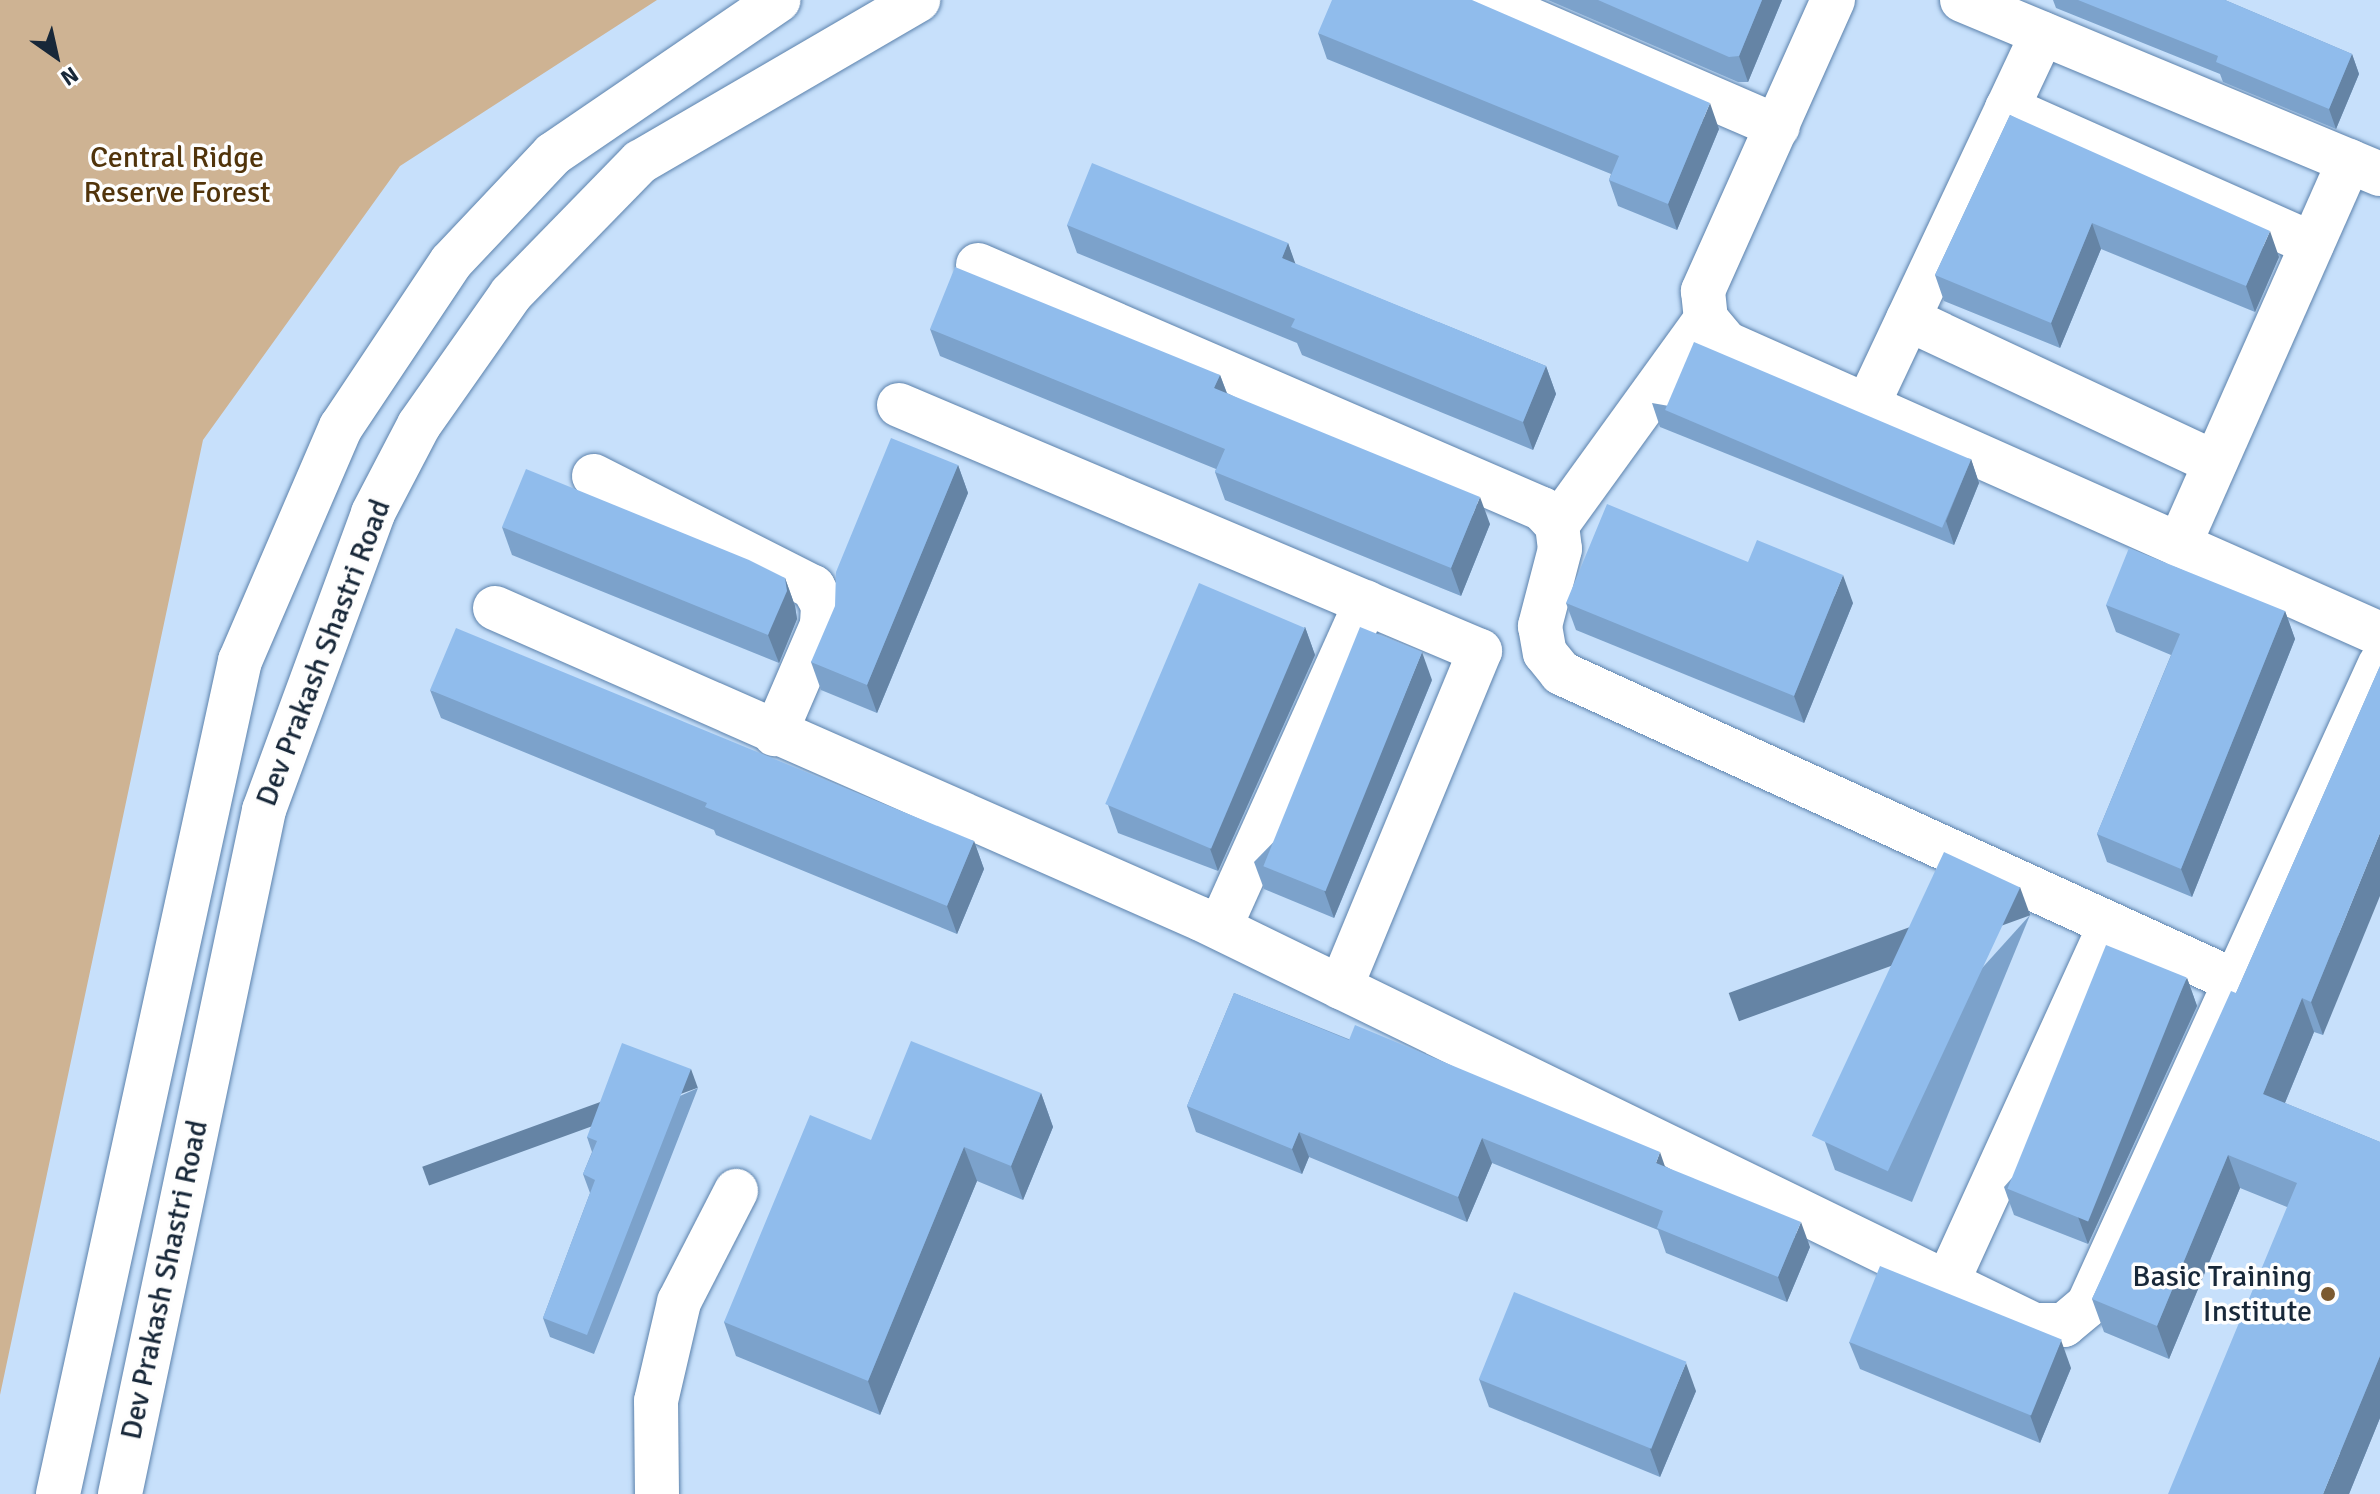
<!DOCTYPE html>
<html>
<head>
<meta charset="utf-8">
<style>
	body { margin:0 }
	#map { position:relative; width:2380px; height:1494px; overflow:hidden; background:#c7e0fb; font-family:Signika,sans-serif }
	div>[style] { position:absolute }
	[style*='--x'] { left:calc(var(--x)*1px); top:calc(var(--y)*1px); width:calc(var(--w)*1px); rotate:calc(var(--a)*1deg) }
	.green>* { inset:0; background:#ceb393 }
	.roads { filter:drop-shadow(0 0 2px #5c82ac) drop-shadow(0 0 2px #5c82ac) }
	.minor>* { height:44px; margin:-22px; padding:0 22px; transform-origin:22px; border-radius:22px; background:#fff }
	.wall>* { inset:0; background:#7ca2cb }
	.shaded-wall>* { inset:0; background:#6584a5; transform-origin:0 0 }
	.building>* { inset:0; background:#90bcec; transform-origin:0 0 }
	.dots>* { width:22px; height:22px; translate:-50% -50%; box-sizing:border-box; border:4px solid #fefefe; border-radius:50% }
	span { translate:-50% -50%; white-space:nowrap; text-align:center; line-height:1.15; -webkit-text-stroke:7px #fefefe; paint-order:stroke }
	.park-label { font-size:30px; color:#51340b }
	.street-label { font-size:30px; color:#182839 }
	.poi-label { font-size:30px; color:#182839 }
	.right { translate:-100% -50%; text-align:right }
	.north { position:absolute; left:16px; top:16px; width:80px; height:80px; -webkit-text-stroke:6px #fefefe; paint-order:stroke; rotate:146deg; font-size:22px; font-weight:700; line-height:32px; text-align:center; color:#182839 }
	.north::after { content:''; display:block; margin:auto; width:28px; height:36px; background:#182839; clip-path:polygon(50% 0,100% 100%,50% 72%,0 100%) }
</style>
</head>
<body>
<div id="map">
	<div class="green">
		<div style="clip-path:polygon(0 0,657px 0,400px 166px,203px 440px,0 1395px)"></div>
	</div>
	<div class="roads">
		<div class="minor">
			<div style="--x:1485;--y:0;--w:319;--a:23.4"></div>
			<div style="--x:1833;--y:0;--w:319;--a:114.1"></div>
			<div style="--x:1703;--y:291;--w:28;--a:84"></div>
			<div style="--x:1706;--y:319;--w:31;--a:50"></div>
			<div style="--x:1726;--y:343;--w:716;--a:23.99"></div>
			<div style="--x:1962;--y:0;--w:453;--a:22.6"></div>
			<div style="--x:2007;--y:108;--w:334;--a:24"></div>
			<div style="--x:978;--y:265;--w:615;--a:23.39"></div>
			<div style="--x:1542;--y:509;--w:22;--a:47"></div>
			<div style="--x:1557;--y:525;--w:24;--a:83"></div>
			<div style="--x:1560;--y:549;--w:80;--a:104.6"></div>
			<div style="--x:1540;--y:626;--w:27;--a:80"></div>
			<div style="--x:1545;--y:653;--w:26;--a:51"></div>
			<div style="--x:1561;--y:673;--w:741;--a:24.56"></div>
			<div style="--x:1908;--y:319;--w:339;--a:25.1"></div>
			<div style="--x:1869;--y:402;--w:407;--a:-64.8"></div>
			<div style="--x:899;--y:405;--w:631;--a:22.95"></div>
			<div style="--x:1480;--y:651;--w:364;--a:112.5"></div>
			<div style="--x:594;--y:476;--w:246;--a:26.9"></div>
			<div style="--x:813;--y:587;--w:21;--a:61"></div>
			<div style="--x:823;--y:605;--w:20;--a:93"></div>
			<div style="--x:822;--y:625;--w:119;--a:113.3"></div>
			<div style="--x:1557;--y:525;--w:254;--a:-54.1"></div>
			<div style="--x:2179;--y:545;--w:420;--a:-66.1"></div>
			<div style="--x:495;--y:608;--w:771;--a:23.77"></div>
			<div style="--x:1201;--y:919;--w:927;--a:25.98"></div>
			<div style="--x:2034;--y:1325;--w:30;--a:0"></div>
			<div style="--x:2064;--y:1325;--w:31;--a:-40"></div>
			<div style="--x:2088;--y:1305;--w:704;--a:-65.51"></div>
			<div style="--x:1220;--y:927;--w:356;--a:-65.8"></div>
			<div style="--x:1947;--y:1283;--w:392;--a:-65.5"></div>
			<div style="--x:58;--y:1494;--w:853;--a:-77.68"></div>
			<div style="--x:240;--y:661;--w:255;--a:-66.7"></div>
			<div style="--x:341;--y:427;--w:198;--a:-56.3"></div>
			<div style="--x:451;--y:262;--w:149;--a:-46.6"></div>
			<div style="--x:553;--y:154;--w:273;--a:-34.3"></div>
			<div style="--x:120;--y:1494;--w:699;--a:-78.11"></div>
			<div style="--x:264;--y:810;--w:316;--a:-69.8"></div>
			<div style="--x:373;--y:513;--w:99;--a:-62.4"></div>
			<div style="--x:419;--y:425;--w:160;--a:-54.9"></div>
			<div style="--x:511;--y:294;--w:185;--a:-45.7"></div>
			<div style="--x:640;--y:162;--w:322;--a:-30.2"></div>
			<div style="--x:657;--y:1494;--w:93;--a:-90.6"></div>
			<div style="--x:656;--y:1401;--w:102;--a:-76.9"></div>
			<div style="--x:679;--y:1302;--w:125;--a:-62.8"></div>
		</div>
	</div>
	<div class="wall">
		<div style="clip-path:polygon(1548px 0,1782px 0,1748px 82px,1738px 82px)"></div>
		<div style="clip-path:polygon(2053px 0,2225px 0,2352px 54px,2359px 74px,2336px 129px,2223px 82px,2220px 74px,2056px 8px)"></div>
		<div style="clip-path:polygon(1318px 33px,1719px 129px,1677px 230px,1618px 206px,1609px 180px,1611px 174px,1327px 59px)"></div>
		<div style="clip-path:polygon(2010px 115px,2279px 257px,2255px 312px,2101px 249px,2060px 348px,1944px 301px,1935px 275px)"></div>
		<div style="clip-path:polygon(1067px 225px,1288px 243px,1295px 264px,1546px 366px,1556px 394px,1533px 450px,1302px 355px,1297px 343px,1077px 253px)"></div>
		<div style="clip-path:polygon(930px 329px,1220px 375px,1227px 393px,1490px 524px,1461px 596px,1225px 500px,1215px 472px,1216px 469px,940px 356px)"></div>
		<div style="clip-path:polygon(1652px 403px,1971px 459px,1979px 483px,1954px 545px,1660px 427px)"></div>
		<div style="clip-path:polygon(958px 465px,968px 493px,877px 713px,821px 690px,811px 662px)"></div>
		<div style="clip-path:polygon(502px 527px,785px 578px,795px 606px,797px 619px,779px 663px,512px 555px)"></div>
		<div style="clip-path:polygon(1748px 562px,1853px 603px,1804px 723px,1576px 630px,1566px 603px)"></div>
		<div style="clip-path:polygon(2106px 605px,2285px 611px,2295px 639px,2192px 897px,2107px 862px,2097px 834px,2171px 655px,2116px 632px)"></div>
		<div style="clip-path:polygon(1305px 627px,1315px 655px,1218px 871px,1118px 833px,1108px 805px)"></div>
		<div style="clip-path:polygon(2380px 666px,2323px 1035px,2314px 1032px,2285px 1103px,2380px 1142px,2380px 1418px,2349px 1494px,2287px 1207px,2240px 1188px,2169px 1359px,2104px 1332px,2092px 1299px,2236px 993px)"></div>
		<div style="clip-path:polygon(1432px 680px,1334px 918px,1264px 889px,1254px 862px)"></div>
		<div style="clip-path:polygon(430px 690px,974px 841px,984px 869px,957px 934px,716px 835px,714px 830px,441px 718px)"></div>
		<div style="clip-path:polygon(2030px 915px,1912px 1202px,1835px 1170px,1825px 1142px)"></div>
		<div style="clip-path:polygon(2187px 978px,2197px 1006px,2088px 1244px,2014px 1215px,2004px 1187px)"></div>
		<div style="clip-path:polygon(1234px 993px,1665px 1166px,1810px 1247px,1787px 1302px,1666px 1253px,1658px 1230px,1492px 1163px,1467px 1222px,1309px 1157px,1302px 1174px,1196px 1132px,1187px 1106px)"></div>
		<div style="clip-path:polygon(698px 1088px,594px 1354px,550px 1337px,543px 1318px,590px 1193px,583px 1174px,592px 1152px,587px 1137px)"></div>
		<div style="clip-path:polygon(1041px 1093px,1053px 1127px,1023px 1200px,977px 1181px,880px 1415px,736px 1356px,724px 1322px,871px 1140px)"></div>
		<div style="clip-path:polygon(1849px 1342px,2071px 1368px,2040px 1443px,1860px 1369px)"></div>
		<div style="clip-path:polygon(1479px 1379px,1696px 1391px,1660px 1477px,1489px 1407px)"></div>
	</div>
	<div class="shaded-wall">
		<div style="clip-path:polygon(1762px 0,1782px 0,1748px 82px,1739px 56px)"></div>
		<div style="clip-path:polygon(2352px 54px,2359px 74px,2336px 129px,2329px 109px)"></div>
		<div style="clip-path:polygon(1710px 103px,1719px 129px,1677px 230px,1668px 204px)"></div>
		<div style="clip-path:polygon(2092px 223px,2101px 249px,2060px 348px,2051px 323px)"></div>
		<div style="clip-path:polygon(2270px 231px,2279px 257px,2255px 312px,2246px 286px)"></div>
		<div style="clip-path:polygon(1288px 243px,1298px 271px,1282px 258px)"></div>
		<div style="clip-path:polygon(1546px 366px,1556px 394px,1533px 450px,1523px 422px)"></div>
		<div style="clip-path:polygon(1220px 375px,1230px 402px,1214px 388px)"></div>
		<div style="clip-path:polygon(1971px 459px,1979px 483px,1954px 545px,1946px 521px)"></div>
		<div style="clip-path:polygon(958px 465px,968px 493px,877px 713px,867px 685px)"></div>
		<div style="clip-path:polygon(1480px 497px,1490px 524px,1461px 596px,1451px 568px)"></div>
		<div style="clip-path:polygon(1843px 575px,1853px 603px,1804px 723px,1794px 696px)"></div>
		<div style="clip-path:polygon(785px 578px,795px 606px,797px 619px,779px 663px,768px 635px)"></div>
		<div style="clip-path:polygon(2285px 611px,2295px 639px,2192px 897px,2181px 869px)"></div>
		<div style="clip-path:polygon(1305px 627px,1315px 655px,1218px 871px,1208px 843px)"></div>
		<div style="clip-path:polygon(1422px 652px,1432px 680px,1334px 918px,1324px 890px)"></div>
		<div style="clip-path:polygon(2380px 833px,2380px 896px,2323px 1035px,2311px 1002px)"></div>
		<div style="clip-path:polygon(974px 841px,984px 869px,957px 934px,947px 906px)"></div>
		<div style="left:2020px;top:887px;width:30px;height:310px;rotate:70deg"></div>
		<div style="clip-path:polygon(2187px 978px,2197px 1006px,2088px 1244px,2078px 1217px)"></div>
		<div style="clip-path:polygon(2302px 998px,2314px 1032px,2275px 1127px,2263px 1094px)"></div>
		<div style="left:691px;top:1069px;width:20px;height:286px;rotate:70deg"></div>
		<div style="clip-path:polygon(1041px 1093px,1053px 1127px,1023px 1200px,1011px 1166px)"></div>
		<div style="clip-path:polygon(1299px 1132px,1309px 1157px,1302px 1174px,1292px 1149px)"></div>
		<div style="clip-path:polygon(1482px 1138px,1492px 1163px,1467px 1222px,1458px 1197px)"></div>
		<div style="clip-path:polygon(964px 1147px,977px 1181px,880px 1415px,868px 1381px)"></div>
		<div style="clip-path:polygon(1660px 1152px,1669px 1178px,1656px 1163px)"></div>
		<div style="clip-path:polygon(2228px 1155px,2240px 1188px,2169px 1359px,2157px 1326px)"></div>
		<div style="clip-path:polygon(1801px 1222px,1810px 1247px,1787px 1302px,1778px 1277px)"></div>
		<div style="clip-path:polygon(2061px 1340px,2071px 1368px,2040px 1443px,2030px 1415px)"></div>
		<div style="clip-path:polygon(2380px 1356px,2380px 1418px,2349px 1494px,2323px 1494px)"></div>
		<div style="clip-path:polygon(1686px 1363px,1696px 1391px,1660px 1477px,1650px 1449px)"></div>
	</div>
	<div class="building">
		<div style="clip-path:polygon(1332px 0,1472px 0,1710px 103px,1668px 204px,1609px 180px,1619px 156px,1318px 33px)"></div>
		<div style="clip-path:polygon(1598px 0,1762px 0,1739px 56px,1729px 57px)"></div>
		<div style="clip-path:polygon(2078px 0,2225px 0,2352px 54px,2329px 109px,2216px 62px,2218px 56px)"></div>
		<div style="clip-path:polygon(2010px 115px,2270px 231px,2246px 286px,2092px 223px,2051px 323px,1935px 275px)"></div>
		<div style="clip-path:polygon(1092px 163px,1288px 243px,1282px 258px,1546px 366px,1523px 422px,1291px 327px,1295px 319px,1067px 225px)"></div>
		<div style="clip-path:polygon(955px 267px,1220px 375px,1214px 388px,1480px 497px,1451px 568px,1215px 472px,1225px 449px,930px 329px)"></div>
		<div style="left:1694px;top:342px;width:301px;height:74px;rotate:23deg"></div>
		<div style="clip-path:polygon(891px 438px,958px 465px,867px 685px,811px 662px,835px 606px,836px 572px)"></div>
		<div style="clip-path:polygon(526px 469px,749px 560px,785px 578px,787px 591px,768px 635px,502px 527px)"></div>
		<div style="clip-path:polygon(1607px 504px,1748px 562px,1757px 540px,1843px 575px,1794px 696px,1566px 603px)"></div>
		<div style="clip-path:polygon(2129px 548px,2285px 611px,2181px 869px,2097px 834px,2180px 634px,2106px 605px)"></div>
		<div style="left:1199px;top:583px;width:115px;height:240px;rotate:23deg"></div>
		<div style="left:1360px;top:627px;width:67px;height:258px;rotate:22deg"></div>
		<div style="clip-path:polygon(456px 628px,974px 841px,947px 906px,705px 807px,707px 803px,430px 690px)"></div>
		<div style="clip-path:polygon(2380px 666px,2380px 833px,2311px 1002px,2302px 998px,2263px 1094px,2380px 1142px,2380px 1356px,2323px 1494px,2168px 1494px,2297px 1183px,2228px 1155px,2157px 1326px,2092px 1299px,2231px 991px,2236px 993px)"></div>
		<div style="left:1944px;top:852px;width:84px;height:313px;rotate:25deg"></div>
		<div style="left:2106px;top:945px;width:87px;height:263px;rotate:22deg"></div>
		<div style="clip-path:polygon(1234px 993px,1349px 1040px,1355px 1025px,1660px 1152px,1656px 1163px,1801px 1222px,1778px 1277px,1657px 1228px,1663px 1211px,1482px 1138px,1458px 1197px,1299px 1132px,1292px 1149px,1187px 1106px)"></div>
		<div style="clip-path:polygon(911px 1041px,1041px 1093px,1011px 1166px,964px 1147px,868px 1381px,724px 1322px,810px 1115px,871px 1140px)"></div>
		<div style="clip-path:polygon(622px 1043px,691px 1069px,587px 1335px,543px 1318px,595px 1180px,583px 1174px,597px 1141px,587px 1137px)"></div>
		<div style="left:1880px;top:1266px;width:196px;height:82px;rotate:22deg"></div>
		<div style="left:1514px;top:1292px;width:186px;height:94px;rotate:22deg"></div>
	</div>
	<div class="dots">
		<div style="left:2328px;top:1294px;background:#7c5b31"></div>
	</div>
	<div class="park-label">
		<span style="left:177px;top:175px">Central Ridge<br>Reserve Forest</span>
	</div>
	<div class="street-label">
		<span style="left:324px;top:653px;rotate:-69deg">Dev Prakash Shastri Road</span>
		<span style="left:165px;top:1280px;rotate:-78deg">Dev Prakash Shastri Road</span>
	</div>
	<div class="poi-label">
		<span class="right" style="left:2312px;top:1294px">Basic Training<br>Institute</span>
	</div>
	<div class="north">N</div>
</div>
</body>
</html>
